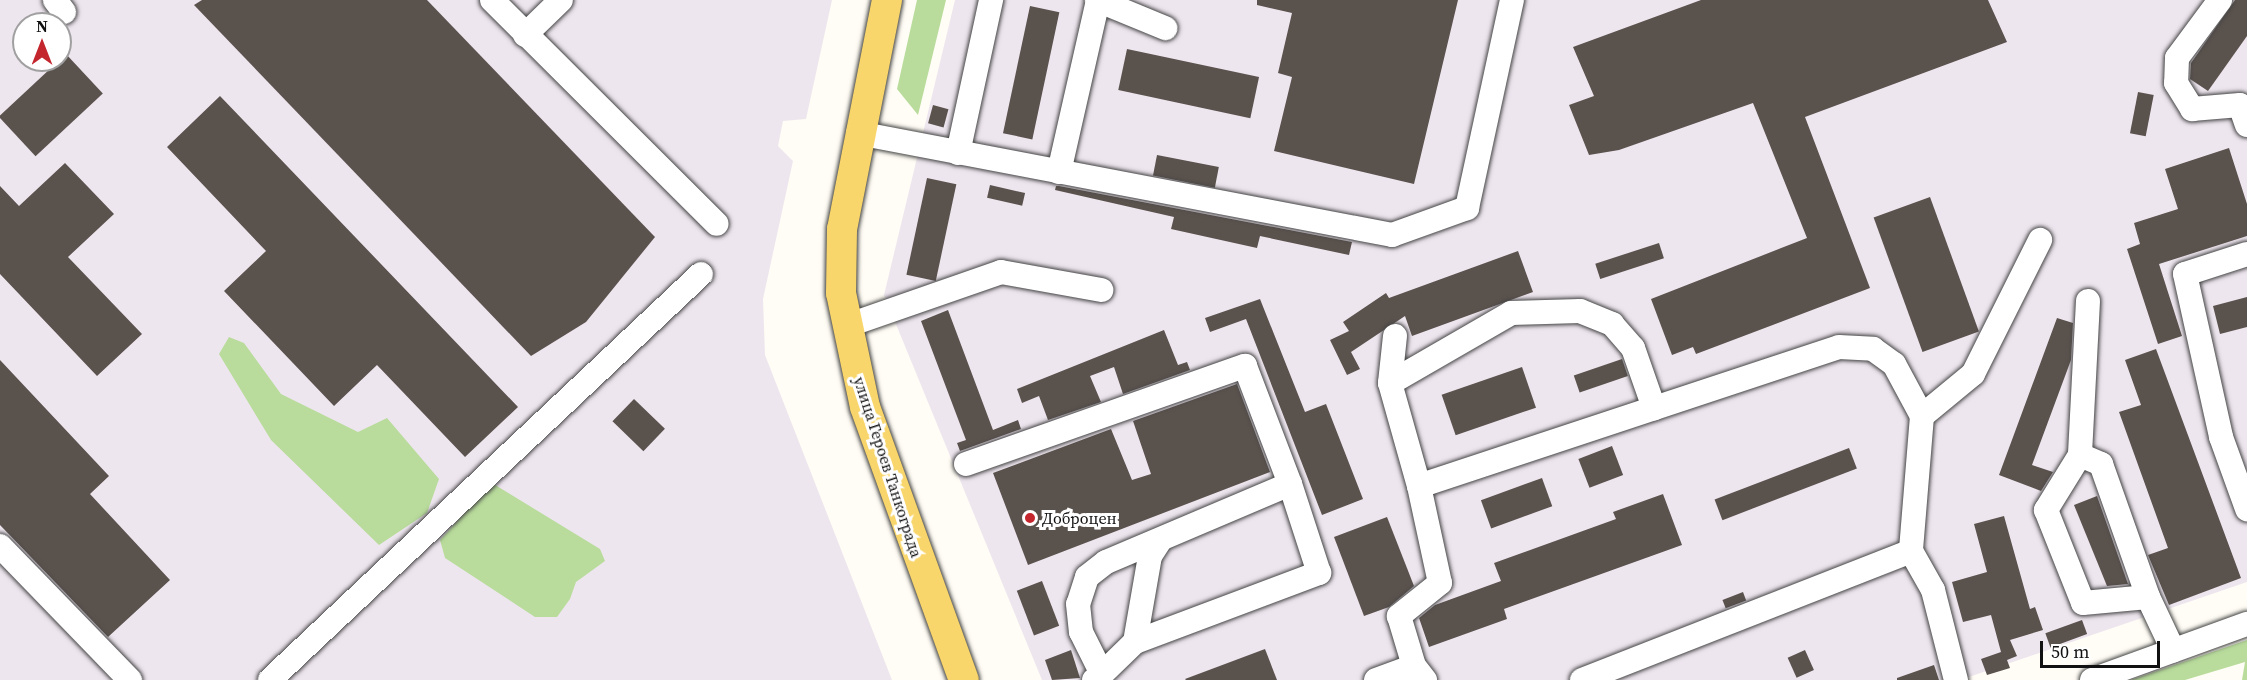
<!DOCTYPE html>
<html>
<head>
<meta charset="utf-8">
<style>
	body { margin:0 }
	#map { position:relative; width:2247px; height:680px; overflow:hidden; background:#fffdf5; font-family:"Source Serif 4",serif }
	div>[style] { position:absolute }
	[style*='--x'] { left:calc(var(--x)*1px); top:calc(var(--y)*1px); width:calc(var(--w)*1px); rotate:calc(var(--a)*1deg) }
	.industrial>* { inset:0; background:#eee6ef }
	.forest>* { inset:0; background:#b9dc9c }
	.building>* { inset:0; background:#5a524d; transform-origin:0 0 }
	.roads { filter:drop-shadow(0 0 2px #444) drop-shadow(0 0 2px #444) }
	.minor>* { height:24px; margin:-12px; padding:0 12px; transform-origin:12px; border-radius:12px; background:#fff }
	.major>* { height:30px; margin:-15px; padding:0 15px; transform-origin:15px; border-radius:15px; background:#f9d66b }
	.dots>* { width:16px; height:16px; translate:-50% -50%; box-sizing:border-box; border:3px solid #fff; border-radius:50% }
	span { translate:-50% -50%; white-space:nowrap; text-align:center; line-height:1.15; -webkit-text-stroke:6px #fff; paint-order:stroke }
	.street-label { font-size:16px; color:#111 }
	.poi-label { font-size:16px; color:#111 }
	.left { translate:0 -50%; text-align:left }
	.north { position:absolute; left:12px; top:12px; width:60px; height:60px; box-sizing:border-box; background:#fff; border:2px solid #a0a0a0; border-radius:50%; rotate:0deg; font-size:16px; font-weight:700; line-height:24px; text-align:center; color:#111 }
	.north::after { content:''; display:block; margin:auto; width:21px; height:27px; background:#c4262e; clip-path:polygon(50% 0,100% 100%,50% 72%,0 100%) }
	.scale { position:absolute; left:2040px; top:641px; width:120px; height:27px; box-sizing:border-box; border:3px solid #111; border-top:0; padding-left:8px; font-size:18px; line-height:21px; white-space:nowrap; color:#111; -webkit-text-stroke:4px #fff; paint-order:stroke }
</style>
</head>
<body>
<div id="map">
	<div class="industrial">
		<div style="clip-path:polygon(evenodd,0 0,832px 0,806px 119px,783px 121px,778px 146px,793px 161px,763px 299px,765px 355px,892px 680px,0 680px,0 0,24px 24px,60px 24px,60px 60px,24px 60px,24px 24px)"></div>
		<div style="clip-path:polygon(955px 0,2247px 0,2247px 582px,1960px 680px,1042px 680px,884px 295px)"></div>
	</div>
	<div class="forest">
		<div style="clip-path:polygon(917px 0,946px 0,918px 115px,897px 89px)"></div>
		<div style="clip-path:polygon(229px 337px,244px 343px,281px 394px,358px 432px,387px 418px,439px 479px,427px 513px,379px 545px,271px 440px,219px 354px)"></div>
		<div style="clip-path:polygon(492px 483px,600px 549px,605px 561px,576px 582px,570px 599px,557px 617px,535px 617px,445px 558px,440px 540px)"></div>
		<div style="clip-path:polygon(2247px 640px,2247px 680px,2242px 680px,2245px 662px,2185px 680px,2131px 680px)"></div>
	</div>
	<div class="building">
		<div style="clip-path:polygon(202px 0,427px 0,655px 237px,586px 322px,531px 356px,194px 5px)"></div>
		<div style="clip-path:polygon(1257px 0,1458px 0,1414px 184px,1274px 151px,1292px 77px,1278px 73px,1292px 13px,1257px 5px)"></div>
		<div style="clip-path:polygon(1701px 0,1988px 0,2007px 42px,1805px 117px,1870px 288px,1696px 354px,1693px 347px,1672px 355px,1651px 299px,1807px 238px,1753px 103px,1619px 150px,1589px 155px,1569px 105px,1594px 96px,1573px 47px)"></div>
		<div style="clip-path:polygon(2235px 0,2247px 0,2247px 36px,2208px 91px,2190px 79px,2191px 63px)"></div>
		<div style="left:1030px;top:6px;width:30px;height:130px;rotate:12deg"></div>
		<div style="left:1127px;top:49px;width:135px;height:42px;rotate:12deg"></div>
		<div style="left:66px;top:54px;width:54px;height:92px;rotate:47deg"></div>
		<div style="left:2138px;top:92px;width:16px;height:42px;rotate:11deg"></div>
		<div style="clip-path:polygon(220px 96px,518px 407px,465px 457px,377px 365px,334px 406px,224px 291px,266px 251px,167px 147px)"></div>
		<div style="left:933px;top:105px;width:16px;height:19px;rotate:15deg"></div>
		<div style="clip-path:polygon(2229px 148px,2247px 204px,2247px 236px,2159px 264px,2182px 336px,2158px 344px,2127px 249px,2140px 244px,2134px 223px,2178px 209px,2165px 169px)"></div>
		<div style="left:1157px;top:155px;width:63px;height:21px;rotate:11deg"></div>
		<div style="clip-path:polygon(65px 163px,114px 214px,68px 257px,142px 334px,97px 376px,0 274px,0 186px,19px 206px)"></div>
		<div style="left:927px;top:178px;width:30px;height:99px;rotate:12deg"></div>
		<div style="left:990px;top:185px;width:36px;height:13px;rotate:13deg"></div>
		<div style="clip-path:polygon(1056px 186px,1059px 186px,1352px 242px,1349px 255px,1260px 236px,1257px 248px,1171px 229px,1174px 217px,1055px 190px)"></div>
		<div style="left:1930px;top:197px;width:143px;height:60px;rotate:70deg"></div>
		<div style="left:1659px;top:243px;width:16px;height:67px;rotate:72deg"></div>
		<div style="clip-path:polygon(1518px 251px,1533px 292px,1412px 336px,1405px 316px,1351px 352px,1360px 369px,1347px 375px,1330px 340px,1349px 331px,1343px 322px,1386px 293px,1389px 298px)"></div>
		<div style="clip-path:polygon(2247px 297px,2247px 327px,2220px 334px,2213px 306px)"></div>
		<div style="clip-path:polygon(1260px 299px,1305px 412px,1326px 404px,1363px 499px,1322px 515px,1246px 319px,1210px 332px,1205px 318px)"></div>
		<div style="clip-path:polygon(948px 310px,993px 430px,1018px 420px,1021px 429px,960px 451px,957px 443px,966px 440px,921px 321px)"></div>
		<div style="clip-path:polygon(2057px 318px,2073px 323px,2071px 360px,2032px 465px,2053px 472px,2041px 491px,1999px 475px)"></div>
		<div style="clip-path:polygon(1164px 330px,1178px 365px,1187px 362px,1190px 370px,1123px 394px,1114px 367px,1090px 376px,1101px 402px,1048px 420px,1039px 396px,1022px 403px,1017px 389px)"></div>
		<div style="clip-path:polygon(2156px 349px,2241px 578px,2169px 605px,2148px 555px,2168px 548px,2119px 412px,2141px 405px,2125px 360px)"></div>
		<div style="left:1622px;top:359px;width:18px;height:51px;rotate:71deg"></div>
		<div style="clip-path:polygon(0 360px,109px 476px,90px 494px,170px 580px,108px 637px,0 525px)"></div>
		<div style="left:1522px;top:367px;width:43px;height:85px;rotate:71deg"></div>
		<div style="clip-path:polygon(1237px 384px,1270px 472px,1028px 565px,993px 473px,1111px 429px,1132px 480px,1151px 474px,1133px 421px)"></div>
		<div style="left:634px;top:399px;width:43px;height:31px;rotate:44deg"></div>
		<div style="left:1612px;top:446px;width:31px;height:36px;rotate:69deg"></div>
		<div style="left:1849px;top:448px;width:22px;height:144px;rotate:69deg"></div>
		<div style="left:1542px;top:478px;width:30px;height:65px;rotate:70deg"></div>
		<div style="clip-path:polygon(1663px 494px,1682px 545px,1504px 609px,1507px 619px,1429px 647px,1419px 618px,1435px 605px,1501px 581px,1494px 563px,1616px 519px,1613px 512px)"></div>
		<div style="clip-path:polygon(2097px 496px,2128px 584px,2107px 586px,2074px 505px)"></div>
		<div style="clip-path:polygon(2004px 516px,2030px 609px,2035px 607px,2043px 630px,2010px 640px,2017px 656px,2007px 660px,2010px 668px,1987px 675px,1981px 659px,2001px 652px,1991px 615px,1963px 622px,1952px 582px,1987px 572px,1974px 524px)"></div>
		<div style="clip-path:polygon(1387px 517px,1414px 586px,1389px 607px,1364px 616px,1334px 537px)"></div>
		<div style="left:1042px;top:581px;width:48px;height:27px;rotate:69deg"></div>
		<div style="left:1743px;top:592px;width:9px;height:22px;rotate:69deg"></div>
		<div style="left:2082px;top:620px;width:15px;height:39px;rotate:70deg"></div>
		<div style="clip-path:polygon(1265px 649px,1277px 680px,1186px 680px,1185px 679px)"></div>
		<div style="clip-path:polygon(1071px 650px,1080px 678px,1052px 680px,1045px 660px)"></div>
		<div style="left:1805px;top:650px;width:22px;height:19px;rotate:66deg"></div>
		<div style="clip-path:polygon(1934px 665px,1939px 680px,1897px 680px,1897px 678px)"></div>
	</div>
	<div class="roads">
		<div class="minor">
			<div style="--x:55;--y:0;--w:15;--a:53"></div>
			<div style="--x:492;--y:0;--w:317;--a:44.9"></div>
			<div style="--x:1097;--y:0;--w:74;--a:22.4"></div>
			<div style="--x:2220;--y:0;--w:72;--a:126.6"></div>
			<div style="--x:2177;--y:58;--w:25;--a:92"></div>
			<div style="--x:2176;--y:83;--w:31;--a:58"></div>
			<div style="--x:2192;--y:109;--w:48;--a:-4.8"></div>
			<div style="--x:2240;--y:105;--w:21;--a:71"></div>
			<div style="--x:525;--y:35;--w:50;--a:-44.2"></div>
			<div style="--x:858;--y:133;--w:544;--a:10.81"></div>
			<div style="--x:1392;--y:235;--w:80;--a:-19.8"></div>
			<div style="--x:1467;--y:208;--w:213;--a:-77.8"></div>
			<div style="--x:958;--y:153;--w:157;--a:-77.8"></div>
			<div style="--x:1059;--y:172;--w:175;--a:-77.2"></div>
			<div style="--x:2247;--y:254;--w:65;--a:162.1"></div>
			<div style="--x:2185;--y:274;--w:167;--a:77.5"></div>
			<div style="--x:2221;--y:437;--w:77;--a:70.1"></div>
			<div style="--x:2088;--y:301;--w:154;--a:93"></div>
			<div style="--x:2080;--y:455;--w:65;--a:121.7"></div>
			<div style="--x:2046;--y:510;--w:100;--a:68.3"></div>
			<div style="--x:2083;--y:603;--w:65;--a:-5.3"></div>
			<div style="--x:2148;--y:597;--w:59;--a:64.7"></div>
			<div style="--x:846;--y:326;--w:164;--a:-19.2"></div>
			<div style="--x:1001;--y:272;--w:102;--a:10.2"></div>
			<div style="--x:1395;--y:336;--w:47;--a:96.1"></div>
			<div style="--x:1390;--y:383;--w:107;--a:74.3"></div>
			<div style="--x:1419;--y:486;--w:99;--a:77.8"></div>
			<div style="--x:1440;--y:583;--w:53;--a:141.2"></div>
			<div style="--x:1399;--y:616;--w:52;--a:73.3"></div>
			<div style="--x:1414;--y:666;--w:18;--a:52"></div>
			<div style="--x:1390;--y:383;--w:140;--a:-30"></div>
			<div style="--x:1511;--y:313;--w:69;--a:-1.7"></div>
			<div style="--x:1580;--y:311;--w:35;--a:22"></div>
			<div style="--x:1612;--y:324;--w:32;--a:49"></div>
			<div style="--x:1633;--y:348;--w:64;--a:70.7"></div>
			<div style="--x:1922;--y:416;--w:66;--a:-39.5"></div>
			<div style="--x:1973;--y:374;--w:150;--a:-63.4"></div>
			<div style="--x:2080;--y:455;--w:23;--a:23"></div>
			<div style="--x:2101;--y:464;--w:141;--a:70.5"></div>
			<div style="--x:966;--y:464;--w:296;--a:-19.4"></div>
			<div style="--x:1245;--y:366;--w:126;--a:69.1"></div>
			<div style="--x:1419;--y:486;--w:442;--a:-18.3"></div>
			<div style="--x:1839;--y:347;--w:34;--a:3"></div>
			<div style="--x:1873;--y:349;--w:26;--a:36"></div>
			<div style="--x:1894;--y:364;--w:59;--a:61.7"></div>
			<div style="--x:1922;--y:416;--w:135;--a:94.7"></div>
			<div style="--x:1911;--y:551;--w:45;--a:60.6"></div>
			<div style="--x:1933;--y:590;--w:93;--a:75.7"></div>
			<div style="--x:0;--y:546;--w:187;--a:45.9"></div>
			<div style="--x:1135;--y:642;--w:87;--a:-80.1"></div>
			<div style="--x:1150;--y:556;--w:17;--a:-57"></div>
			<div style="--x:270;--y:680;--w:592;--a:-43.29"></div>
			<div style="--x:1094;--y:680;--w:10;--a:-37"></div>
			<div style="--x:1102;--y:674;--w:46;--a:-44.1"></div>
			<div style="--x:1135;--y:642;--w:197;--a:-20.6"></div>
			<div style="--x:1319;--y:573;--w:94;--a:-108"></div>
			<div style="--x:1290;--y:484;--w:200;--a:157"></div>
			<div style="--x:1106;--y:562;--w:24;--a:142"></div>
			<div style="--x:1087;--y:577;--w:28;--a:108"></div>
			<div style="--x:1078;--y:604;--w:28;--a:84"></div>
			<div style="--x:1081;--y:632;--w:47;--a:63.4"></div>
			<div style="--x:1376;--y:680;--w:40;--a:-20.2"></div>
			<div style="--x:1582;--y:680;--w:353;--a:-21.4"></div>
			<div style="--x:2092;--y:680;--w:165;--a:-19.9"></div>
		</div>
		<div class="major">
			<div style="--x:887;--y:0;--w:233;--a:101.1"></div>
			<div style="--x:842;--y:229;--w:64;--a:90.9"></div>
			<div style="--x:841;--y:293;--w:116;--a:78.1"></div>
			<div style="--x:865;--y:407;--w:290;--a:70.1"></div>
		</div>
	</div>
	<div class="dots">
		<div style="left:1030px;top:518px;background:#c4262e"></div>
	</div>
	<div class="street-label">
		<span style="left:888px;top:467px;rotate:72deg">улица Героев Танкограда</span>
	</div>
	<div class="poi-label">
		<span class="left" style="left:1042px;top:518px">Доброцен</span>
	</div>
	<div class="north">N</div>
	<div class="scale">50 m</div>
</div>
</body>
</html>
